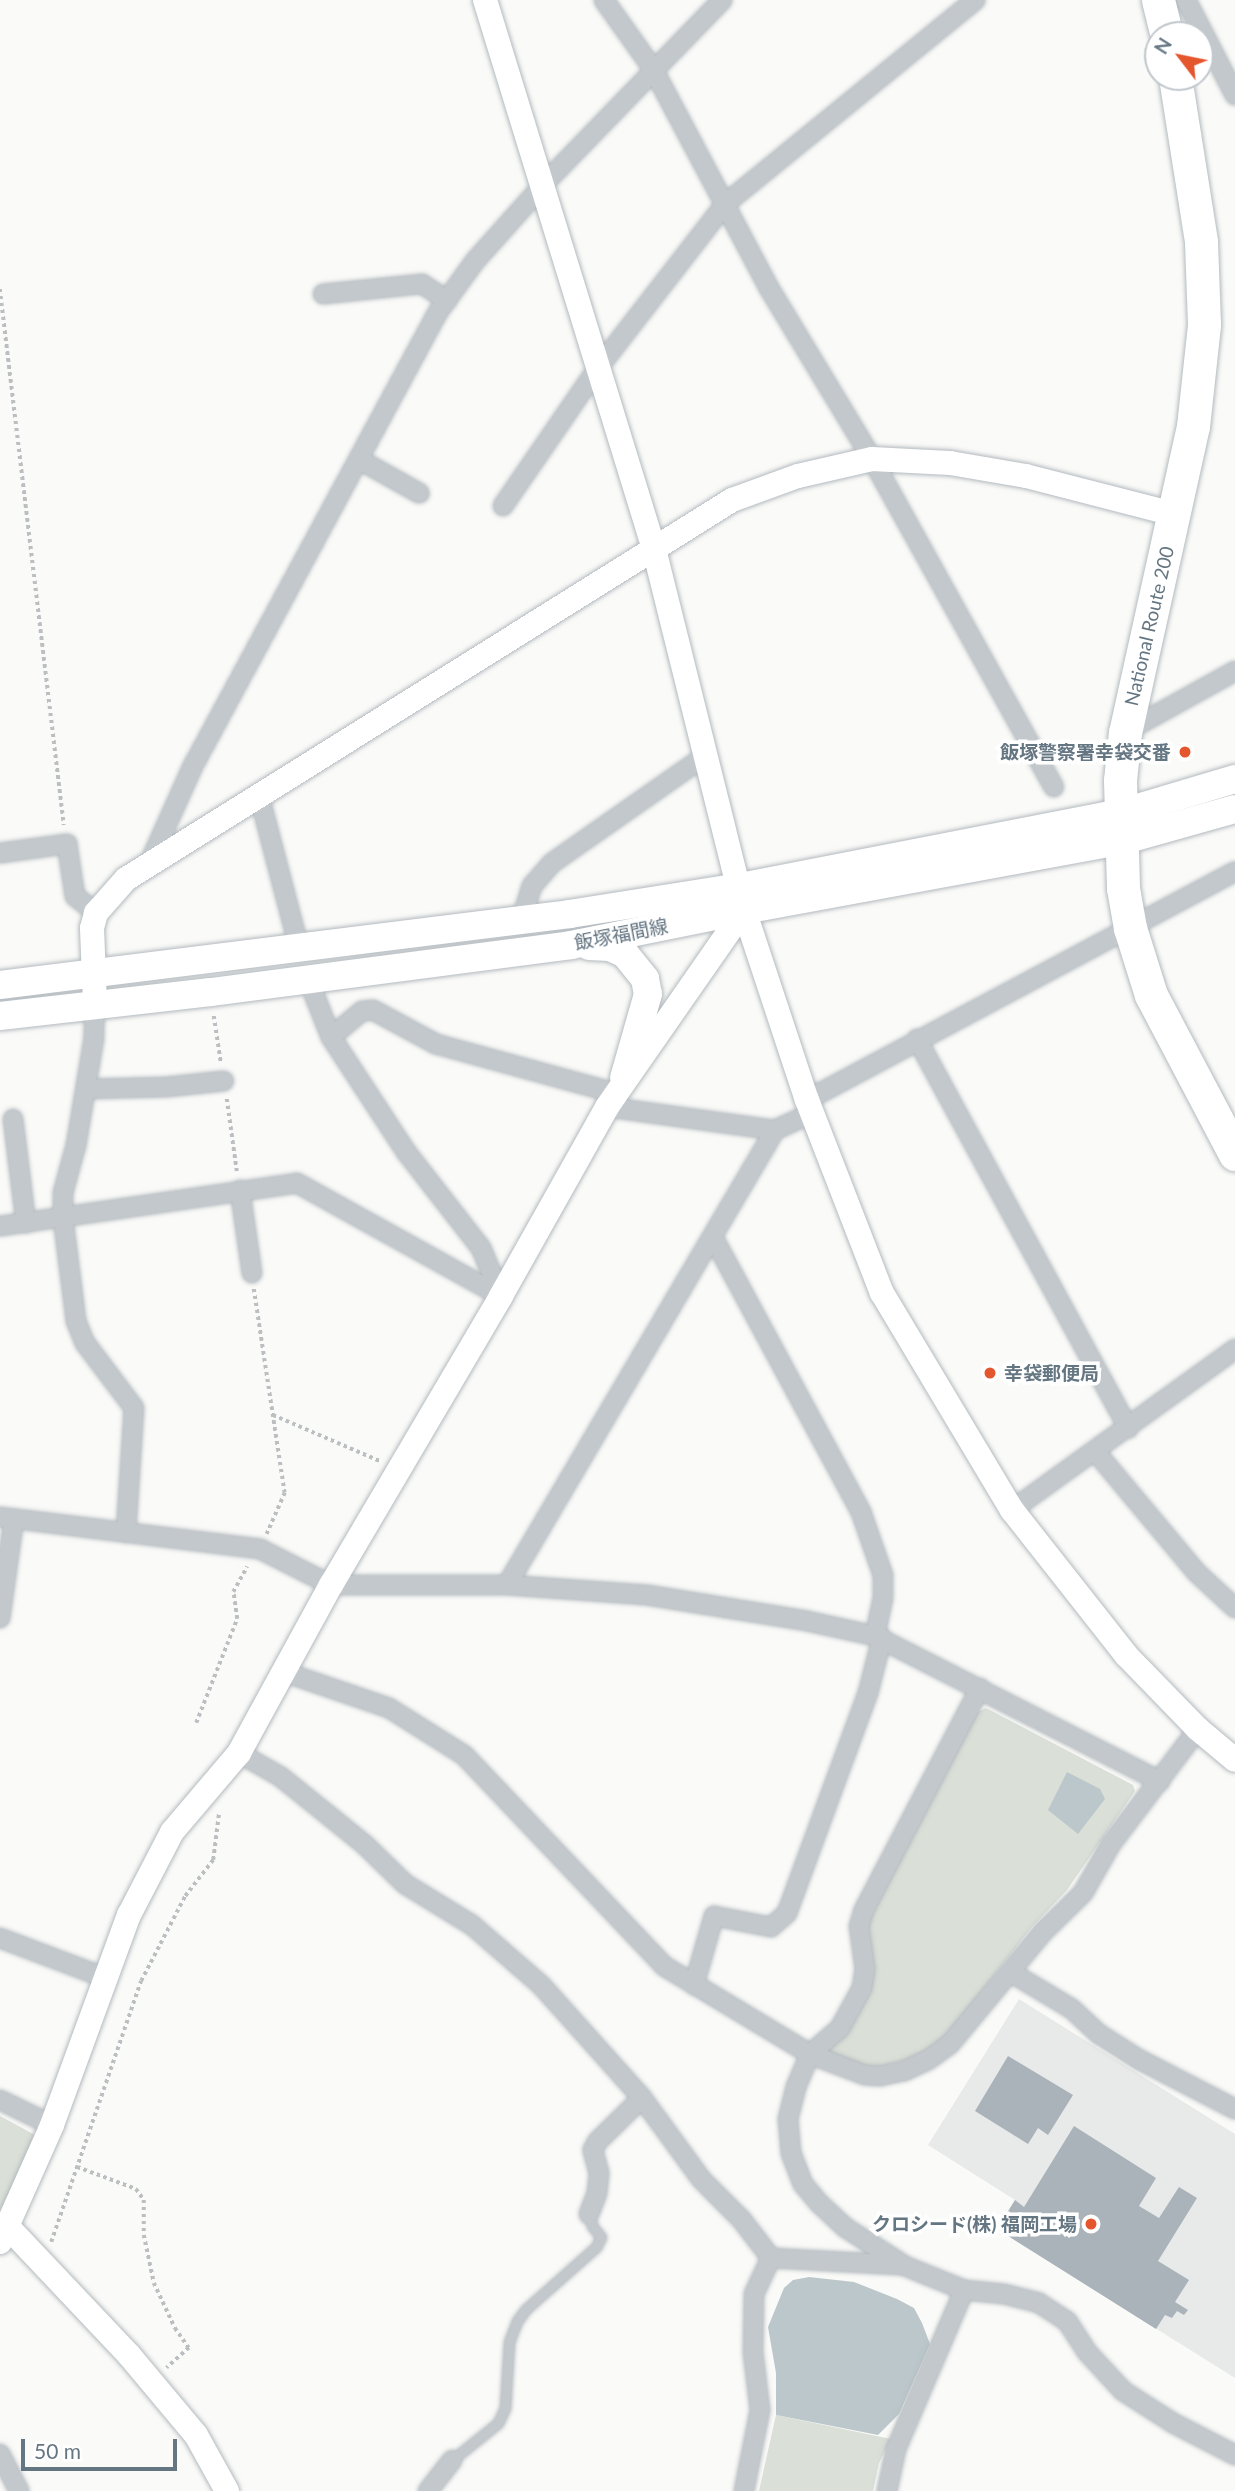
<!DOCTYPE html>
<html>
<head>
<meta charset="utf-8">
<style>
	body { margin:0 }
	#map { position:relative; width:1235px; height:2491px; overflow:hidden; background:#fafaf8; font-family:Lato,"Noto Sans JP",sans-serif }
	div>[style] { position:absolute }
	[style*='--x'] { left:calc(var(--x)*1px); top:calc(var(--y)*1px); width:calc(var(--w)*1px); rotate:calc(var(--a)*1deg) }
	.built>* { inset:0; background:#e8e9e9 }
	.green>* { inset:0; background:#dadfd7 }
	.water>* { inset:0; background:#bbc7cb }
	.building>* { inset:0; background:#aab3b9 }
	.path>* { height:3.5px; margin-top:-1.75px; transform-origin:0; background:repeating-linear-gradient(90deg,#bbbfc2 0 3.5px,transparent 0 7px) }
	.roads { filter:drop-shadow(0 0 2px #b3babf) drop-shadow(0 0 2px #b3babf) }
	.lane>* { height:9px; margin:-4.5px; padding:0 4.5px; transform-origin:4.5px; border-radius:4.5px; background:#c3c8cc }
	.street>* { height:18px; margin:-9px; padding:0 9px; transform-origin:9px; border-radius:9px; background:#c3c8cc }
	.secondary>* { height:24px; margin:-12px; padding:0 12px; transform-origin:12px; border-radius:12px; background:#fff }
	.primary>* { height:28px; margin:-14px; padding:0 14px; transform-origin:14px; border-radius:14px; background:#fff }
	.highway>* { height:33px; margin:-16.5px; padding:0 16.5px; transform-origin:16.5px; border-radius:16.5px; background:#fff }
	.dots>* { width:19px; height:19px; translate:-50% -50%; box-sizing:border-box; border:4px solid #fff; border-radius:50% }
	span { translate:-50% -50%; white-space:nowrap; text-align:center; line-height:1.15; -webkit-text-stroke:7px #fff; paint-order:stroke }
	.street-label { font-size:19px; color:#657683 }
	.poi-label { font-size:19px; color:#657683; font-weight:700 }
	.right { translate:-100% -50%; text-align:right }
	.left { translate:0 -50%; text-align:left }
	.north { position:absolute; left:1144px; top:21px; width:70px; height:70px; box-sizing:border-box; background:#fff; border:2px solid #c1c8cd; border-radius:50%; rotate:302deg; font-size:19px; font-weight:700; line-height:28px; text-align:center; color:#657683 }
	.north::after { content:''; display:block; margin:auto; width:24px; height:32px; background:#e4572e; clip-path:polygon(50% 0,100% 100%,50% 72%,0 100%) }
	.scale { position:absolute; left:21px; top:2439px; width:156px; height:32px; box-sizing:border-box; border:4px solid #657683; border-top:0; padding-left:9px; font-size:21px; line-height:24px; white-space:nowrap; color:#657683; -webkit-text-stroke:5px #fff; paint-order:stroke }
</style>
</head>
<body>
<div id="map">
	<div class="built">
		<div style="clip-path:polygon(1019px 1999px,1235px 2134px,1235px 2378px,997px 2229px,1015px 2200px,928px 2145px)"></div>
	</div>
	<div class="green">
		<div style="clip-path:polygon(986px 1708px,1133px 1785px,1135px 1791px,1067px 1890px,1031px 1928px,950px 2032px,931px 2048px,911px 2059px,883px 2066px,867px 2067px,823px 2052px,847px 2030px,864px 1930px,975px 1713px)"></div>
		<div style="clip-path:polygon(0 2116px,37px 2136px,0 2215px)"></div>
		<div style="clip-path:polygon(776px 2415px,891px 2439px,879px 2463px,873px 2491px,759px 2491px)"></div>
	</div>
	<div class="water">
		<div style="clip-path:polygon(1067px 1772px,1100px 1789px,1105px 1799px,1078px 1834px,1048px 1810px)"></div>
		<div style="clip-path:polygon(809px 2277px,854px 2282px,897px 2299px,914px 2308px,922px 2323px,930px 2344px,899px 2414px,878px 2435px,776px 2415px,776px 2373px,768px 2327px,784px 2288px,793px 2280px)"></div>
	</div>
	<div class="building">
		<div style="clip-path:polygon(1008px 2056px,1073px 2095px,1048px 2135px,1038px 2128px,1028px 2144px,975px 2111px)"></div>
		<div style="clip-path:polygon(1074px 2126px,1156px 2178px,1139px 2206px,1159px 2218px,1179px 2187px,1197px 2198px,1158px 2261px,1189px 2280px,1175px 2302px,1188px 2310px,1184px 2315px,1177px 2311px,1172px 2318px,1165px 2315px,1156px 2329px,997px 2229px,1015px 2200px,1024px 2207px)"></div>
	</div>
	<div class="path">
		<div style="--x:0;--y:289;--w:540;--a:83.19"></div>
		<div style="--x:214;--y:1016;--w:48;--a:81.5"></div>
		<div style="--x:227;--y:1099;--w:73;--a:82.1"></div>
		<div style="--x:254;--y:1289;--w:206;--a:81.4"></div>
		<div style="--x:285;--y:1493;--w:45;--a:113.7"></div>
		<div style="--x:273;--y:1415;--w:116;--a:23.3"></div>
		<div style="--x:196;--y:1723;--w:112;--a:-68.5"></div>
		<div style="--x:237;--y:1619;--w:27;--a:-98"></div>
		<div style="--x:233;--y:1592;--w:29;--a:-61"></div>
		<div style="--x:77;--y:2167;--w:63;--a:20.4"></div>
		<div style="--x:136;--y:2189;--w:14;--a:54"></div>
		<div style="--x:144;--y:2200;--w:35;--a:90"></div>
		<div style="--x:144;--y:2235;--w:49;--a:78.2"></div>
		<div style="--x:154;--y:2283;--w:50;--a:65"></div>
		<div style="--x:175;--y:2328;--w:24;--a:55"></div>
		<div style="--x:189;--y:2348;--w:30;--a:138"></div>
		<div style="--x:51;--y:2242;--w:276;--a:-71"></div>
		<div style="--x:141;--y:1981;--w:96;--a:-62.6"></div>
		<div style="--x:185;--y:1896;--w:46;--a:-52.1"></div>
		<div style="--x:213;--y:1860;--w:48;--a:-82.9"></div>
	</div>
	<div class="roads">
		<div class="lane">
			<div style="--x:452;--y:2460;--w:59;--a:-38.8"></div>
			<div style="--x:498;--y:2423;--w:17;--a:-65"></div>
			<div style="--x:505;--y:2408;--w:66;--a:-86.5"></div>
			<div style="--x:509;--y:2342;--w:22;--a:-69"></div>
			<div style="--x:517;--y:2321;--w:15;--a:-53"></div>
			<div style="--x:526;--y:2309;--w:94;--a:-41.5"></div>
			<div style="--x:596;--y:2247;--w:11;--a:-63"></div>
			<div style="--x:601;--y:2237;--w:14;--a:-129"></div>
			<div style="--x:592;--y:2226;--w:12;--a:-104"></div>
		</div>
		<div class="street">
			<div style="--x:604;--y:0;--w:85;--a:54.6"></div>
			<div style="--x:653;--y:69;--w:248;--a:62.1"></div>
			<div style="--x:769;--y:288;--w:200;--a:58.9"></div>
			<div style="--x:872;--y:459;--w:375;--a:61"></div>
			<div style="--x:1186;--y:0;--w:107;--a:62.7"></div>
			<div style="--x:323;--y:294;--w:100;--a:-5.8"></div>
			<div style="--x:422;--y:284;--w:30;--a:33"></div>
			<div style="--x:360;--y:460;--w:68;--a:29.2"></div>
			<div style="--x:503;--y:506;--w:168;--a:-55.5"></div>
			<div style="--x:598;--y:368;--w:207;--a:-52.2"></div>
			<div style="--x:725;--y:204;--w:323;--a:-39.2"></div>
			<div style="--x:1125;--y:732;--w:126;--a:-29"></div>
			<div style="--x:259;--y:795;--w:158;--a:75.3"></div>
			<div style="--x:0;--y:853;--w:68;--a:-7.7"></div>
			<div style="--x:67;--y:844;--w:53;--a:81.3"></div>
			<div style="--x:75;--y:896;--w:27;--a:39"></div>
			<div style="--x:148;--y:866;--w:110;--a:-65.8"></div>
			<div style="--x:193;--y:766;--w:516;--a:-61.65"></div>
			<div style="--x:438;--y:312;--w:63;--a:-54"></div>
			<div style="--x:475;--y:261;--w:101;--a:-48.2"></div>
			<div style="--x:542;--y:186;--w:259;--a:-45.9"></div>
			<div style="--x:521;--y:920;--w:36;--a:-72"></div>
			<div style="--x:532;--y:886;--w:30;--a:-49"></div>
			<div style="--x:552;--y:863;--w:188;--a:-35"></div>
			<div style="--x:308;--y:979;--w:62;--a:68.4"></div>
			<div style="--x:331;--y:1037;--w:139;--a:56.8"></div>
			<div style="--x:407;--y:1153;--w:120;--a:52.1"></div>
			<div style="--x:481;--y:1248;--w:52;--a:67.4"></div>
			<div style="--x:95;--y:1003;--w:35;--a:92"></div>
			<div style="--x:94;--y:1038;--w:109;--a:99.5"></div>
			<div style="--x:76;--y:1145;--w:50;--a:105.2"></div>
			<div style="--x:63;--y:1193;--w:25;--a:90"></div>
			<div style="--x:63;--y:1218;--w:104;--a:82.8"></div>
			<div style="--x:76;--y:1321;--w:24;--a:68"></div>
			<div style="--x:85;--y:1343;--w:81;--a:53"></div>
			<div style="--x:134;--y:1408;--w:125;--a:93.7"></div>
			<div style="--x:331;--y:1037;--w:40;--a:-40"></div>
			<div style="--x:362;--y:1011;--w:11;--a:-5"></div>
			<div style="--x:373;--y:1010;--w:72;--a:28.4"></div>
			<div style="--x:436;--y:1044;--w:186;--a:15.3"></div>
			<div style="--x:917;--y:1039;--w:443;--a:61.5"></div>
			<div style="--x:86;--y:1089;--w:80;--a:-1.4"></div>
			<div style="--x:166;--y:1087;--w:58;--a:-5.9"></div>
			<div style="--x:807;--y:1100;--w:485;--a:-28.1"></div>
			<div style="--x:607;--y:1107;--w:170;--a:7.8"></div>
			<div style="--x:13;--y:1119;--w:105;--a:82.9"></div>
			<div style="--x:240;--y:1190;--w:84;--a:81.8"></div>
			<div style="--x:0;--y:1226;--w:300;--a:-8.2"></div>
			<div style="--x:297;--y:1183;--w:233;--a:29"></div>
			<div style="--x:714;--y:1239;--w:310;--a:61.7"></div>
			<div style="--x:861;--y:1512;--w:67;--a:70.8"></div>
			<div style="--x:883;--y:1575;--w:23;--a:90"></div>
			<div style="--x:883;--y:1598;--w:39;--a:102"></div>
			<div style="--x:1095;--y:1451;--w:158;--a:50.1"></div>
			<div style="--x:1196;--y:1572;--w:53;--a:42.7"></div>
			<div style="--x:1012;--y:1510;--w:275;--a:-35.8"></div>
			<div style="--x:0;--y:1517;--w:262;--a:7"></div>
			<div style="--x:260;--y:1549;--w:80;--a:26.9"></div>
			<div style="--x:331;--y:1585;--w:176;--a:0"></div>
			<div style="--x:507;--y:1585;--w:140;--a:4.1"></div>
			<div style="--x:647;--y:1595;--w:162;--a:9.2"></div>
			<div style="--x:807;--y:1621;--w:70;--a:12.4"></div>
			<div style="--x:875;--y:1636;--w:320;--a:27"></div>
			<div style="--x:507;--y:1585;--w:528;--a:-59.5"></div>
			<div style="--x:775;--y:1130;--w:41;--a:-24.7"></div>
			<div style="--x:0;--y:1618;--w:100;--a:-82"></div>
			<div style="--x:284;--y:1672;--w:111;--a:18.9"></div>
			<div style="--x:389;--y:1708;--w:89;--a:32.1"></div>
			<div style="--x:464;--y:1755;--w:291;--a:46.5"></div>
			<div style="--x:664;--y:1966;--w:170;--a:31.1"></div>
			<div style="--x:810;--y:2054;--w:59;--a:20.9"></div>
			<div style="--x:865;--y:2075;--w:15;--a:4"></div>
			<div style="--x:880;--y:2076;--w:25;--a:-12"></div>
			<div style="--x:904;--y:2071;--w:26;--a:-25"></div>
			<div style="--x:928;--y:2060;--w:27;--a:-36"></div>
			<div style="--x:950;--y:2044;--w:146;--a:-50.3"></div>
			<div style="--x:1043;--y:1932;--w:56;--a:-44.3"></div>
			<div style="--x:1083;--y:1893;--w:56;--a:-60.3"></div>
			<div style="--x:1111;--y:1844;--w:144;--a:-52.9"></div>
			<div style="--x:980;--y:1688;--w:250;--a:117.6"></div>
			<div style="--x:864;--y:1910;--w:17;--a:107"></div>
			<div style="--x:859;--y:1926;--w:43;--a:82.1"></div>
			<div style="--x:865;--y:1969;--w:19;--a:99"></div>
			<div style="--x:862;--y:1988;--w:46;--a:118.8"></div>
			<div style="--x:840;--y:2028;--w:40;--a:139"></div>
			<div style="--x:810;--y:2054;--w:36;--a:113"></div>
			<div style="--x:796;--y:2087;--w:33;--a:104"></div>
			<div style="--x:788;--y:2119;--w:34;--a:85"></div>
			<div style="--x:791;--y:2153;--w:33;--a:69"></div>
			<div style="--x:803;--y:2184;--w:26;--a:50"></div>
			<div style="--x:820;--y:2204;--w:35;--a:43"></div>
			<div style="--x:846;--y:2228;--w:70;--a:32.8"></div>
			<div style="--x:905;--y:2266;--w:64;--a:22.1"></div>
			<div style="--x:964;--y:2290;--w:40;--a:5.7"></div>
			<div style="--x:1004;--y:2294;--w:36;--a:14"></div>
			<div style="--x:1039;--y:2303;--w:33;--a:33"></div>
			<div style="--x:1067;--y:2321;--w:37;--a:57"></div>
			<div style="--x:1087;--y:2352;--w:53;--a:47.3"></div>
			<div style="--x:1123;--y:2391;--w:59;--a:32.6"></div>
			<div style="--x:1173;--y:2423;--w:70;--a:27.3"></div>
			<div style="--x:239;--y:1753;--w:48;--a:29.7"></div>
			<div style="--x:281;--y:1777;--w:107;--a:38.9"></div>
			<div style="--x:364;--y:1844;--w:57;--a:44.3"></div>
			<div style="--x:405;--y:1884;--w:79;--a:31.5"></div>
			<div style="--x:472;--y:1925;--w:91;--a:41"></div>
			<div style="--x:541;--y:1985;--w:152;--a:48.2"></div>
			<div style="--x:642;--y:2098;--w:100;--a:53.9"></div>
			<div style="--x:701;--y:2179;--w:57;--a:45"></div>
			<div style="--x:741;--y:2219;--w:49;--a:52.4"></div>
			<div style="--x:771;--y:2258;--w:130;--a:3.1"></div>
			<div style="--x:0;--y:1938;--w:113;--a:20.7"></div>
			<div style="--x:1012;--y:1973;--w:70;--a:31"></div>
			<div style="--x:1072;--y:2009;--w:37;--a:43"></div>
			<div style="--x:1099;--y:2034;--w:49;--a:32.4"></div>
			<div style="--x:1140;--y:2060;--w:107;--a:27.3"></div>
			<div style="--x:694;--y:1985;--w:72;--a:-73.8"></div>
			<div style="--x:714;--y:1916;--w:58;--a:10.9"></div>
			<div style="--x:771;--y:1927;--w:21;--a:-41"></div>
			<div style="--x:787;--y:1913;--w:234;--a:-69.8"></div>
			<div style="--x:868;--y:1693;--w:57;--a:-75.7"></div>
			<div style="--x:0;--y:2100;--w:58;--a:25.7"></div>
			<div style="--x:589;--y:2214;--w:22;--a:-69"></div>
			<div style="--x:597;--y:2193;--w:20;--a:-84"></div>
			<div style="--x:599;--y:2173;--w:24;--a:-105"></div>
			<div style="--x:593;--y:2150;--w:9;--a:-63"></div>
			<div style="--x:597;--y:2142;--w:63;--a:-44.4"></div>
			<div style="--x:0;--y:2454;--w:42;--a:62.8"></div>
			<div style="--x:428;--y:2491;--w:39;--a:-52"></div>
			<div style="--x:744;--y:2491;--w:83;--a:-78.8"></div>
			<div style="--x:760;--y:2410;--w:58;--a:-96.9"></div>
			<div style="--x:753;--y:2352;--w:58;--a:-89"></div>
			<div style="--x:754;--y:2294;--w:40;--a:-65"></div>
			<div style="--x:887;--y:2491;--w:43;--a:-77.9"></div>
			<div style="--x:896;--y:2449;--w:173;--a:-66.8"></div>
		</div>
		<div class="secondary">
			<div style="--x:485;--y:0;--w:574;--a:72.89"></div>
			<div style="--x:654;--y:549;--w:372;--a:76"></div>
			<div style="--x:744;--y:910;--w:200;--a:71.7"></div>
			<div style="--x:807;--y:1100;--w:207;--a:68.8"></div>
			<div style="--x:882;--y:1293;--w:253;--a:59.1"></div>
			<div style="--x:1012;--y:1510;--w:184;--a:51.8"></div>
			<div style="--x:1126;--y:1655;--w:103;--a:45.8"></div>
			<div style="--x:1198;--y:1729;--w:48;--a:40"></div>
			<div style="--x:95;--y:1003;--w:75;--a:-92.3"></div>
			<div style="--x:92;--y:928;--w:16;--a:-75"></div>
			<div style="--x:96;--y:913;--w:45;--a:-48.6"></div>
			<div style="--x:126;--y:879;--w:715;--a:-32.02"></div>
			<div style="--x:732;--y:500;--w:70;--a:-20"></div>
			<div style="--x:798;--y:476;--w:76;--a:-12.9"></div>
			<div style="--x:872;--y:459;--w:78;--a:2.9"></div>
			<div style="--x:950;--y:463;--w:77;--a:9.7"></div>
			<div style="--x:1026;--y:476;--w:153;--a:14.4"></div>
			<div style="--x:9;--y:2228;--w:175;--a:46.6"></div>
			<div style="--x:129;--y:2355;--w:104;--a:50.1"></div>
			<div style="--x:196;--y:2435;--w:64;--a:61"></div>
			<div style="--x:0;--y:2242;--w:128;--a:-66"></div>
			<div style="--x:52;--y:2125;--w:224;--a:-69.9"></div>
			<div style="--x:129;--y:1915;--w:93;--a:-62.6"></div>
			<div style="--x:172;--y:1832;--w:104;--a:-49.7"></div>
			<div style="--x:239;--y:1753;--w:192;--a:-61.3"></div>
			<div style="--x:331;--y:1585;--w:335;--a:-59.5"></div>
			<div style="--x:501;--y:1296;--w:217;--a:-60.7"></div>
			<div style="--x:607;--y:1107;--w:240;--a:-55.2"></div>
		</div>
		<div class="primary">
			<div style="--x:589;--y:946;--w:21;--a:3"></div>
			<div style="--x:610;--y:947;--w:17;--a:25"></div>
			<div style="--x:625;--y:954;--w:32;--a:51"></div>
			<div style="--x:645;--y:979;--w:15;--a:79"></div>
			<div style="--x:648;--y:994;--w:87;--a:105.9"></div>
			<div style="--x:0;--y:985;--w:574;--a:-7.1"></div>
			<div style="--x:570;--y:914;--w:172;--a:-9"></div>
			<div style="--x:740;--y:887;--w:388;--a:-11"></div>
			<div style="--x:1121;--y:813;--w:119;--a:-16.6"></div>
			<div style="--x:0;--y:1016;--w:212;--a:-6.5"></div>
			<div style="--x:211;--y:992;--w:363;--a:-7.4"></div>
			<div style="--x:571;--y:945;--w:177;--a:-11.4"></div>
			<div style="--x:744;--y:910;--w:383;--a:-10.4"></div>
			<div style="--x:1121;--y:841;--w:118;--a:-15.7"></div>
		</div>
		<div class="highway">
			<div style="--x:1158;--y:0;--w:36;--a:76"></div>
			<div style="--x:1175;--y:77;--w:167;--a:81"></div>
			<div style="--x:1201;--y:242;--w:83;--a:87.9"></div>
			<div style="--x:1204;--y:325;--w:102;--a:96.2"></div>
			<div style="--x:1193;--y:426;--w:313;--a:102.5"></div>
			<div style="--x:1125;--y:732;--w:48;--a:95.9"></div>
			<div style="--x:1120;--y:780;--w:108;--a:88.4"></div>
			<div style="--x:1123;--y:888;--w:41;--a:80.1"></div>
			<div style="--x:1130;--y:928;--w:70;--a:72.6"></div>
			<div style="--x:1151;--y:995;--w:180;--a:62.2"></div>
		</div>
	</div>
	<div class="dots">
		<div style="left:1185px;top:752px;background:#e4572e"></div>
		<div style="left:990px;top:1373px;background:#e4572e"></div>
		<div style="left:1091px;top:2224px;background:#e4572e"></div>
	</div>
	<div class="street-label">
		<span style="left:1149px;top:626px;rotate:-77deg">National Route 200</span>
		<span style="left:621px;top:934px;rotate:-11deg">飯塚福間線</span>
	</div>
	<div class="poi-label">
		<span class="right" style="left:1171px;top:752px">飯塚警察署幸袋交番</span>
		<span class="left" style="left:1004px;top:1373px">幸袋郵便局</span>
		<span class="right" style="left:1077px;top:2224px">クロシード(株) 福岡工場</span>
	</div>
	<div class="north">N</div>
	<div class="scale">50 m</div>
</div>
</body>
</html>
